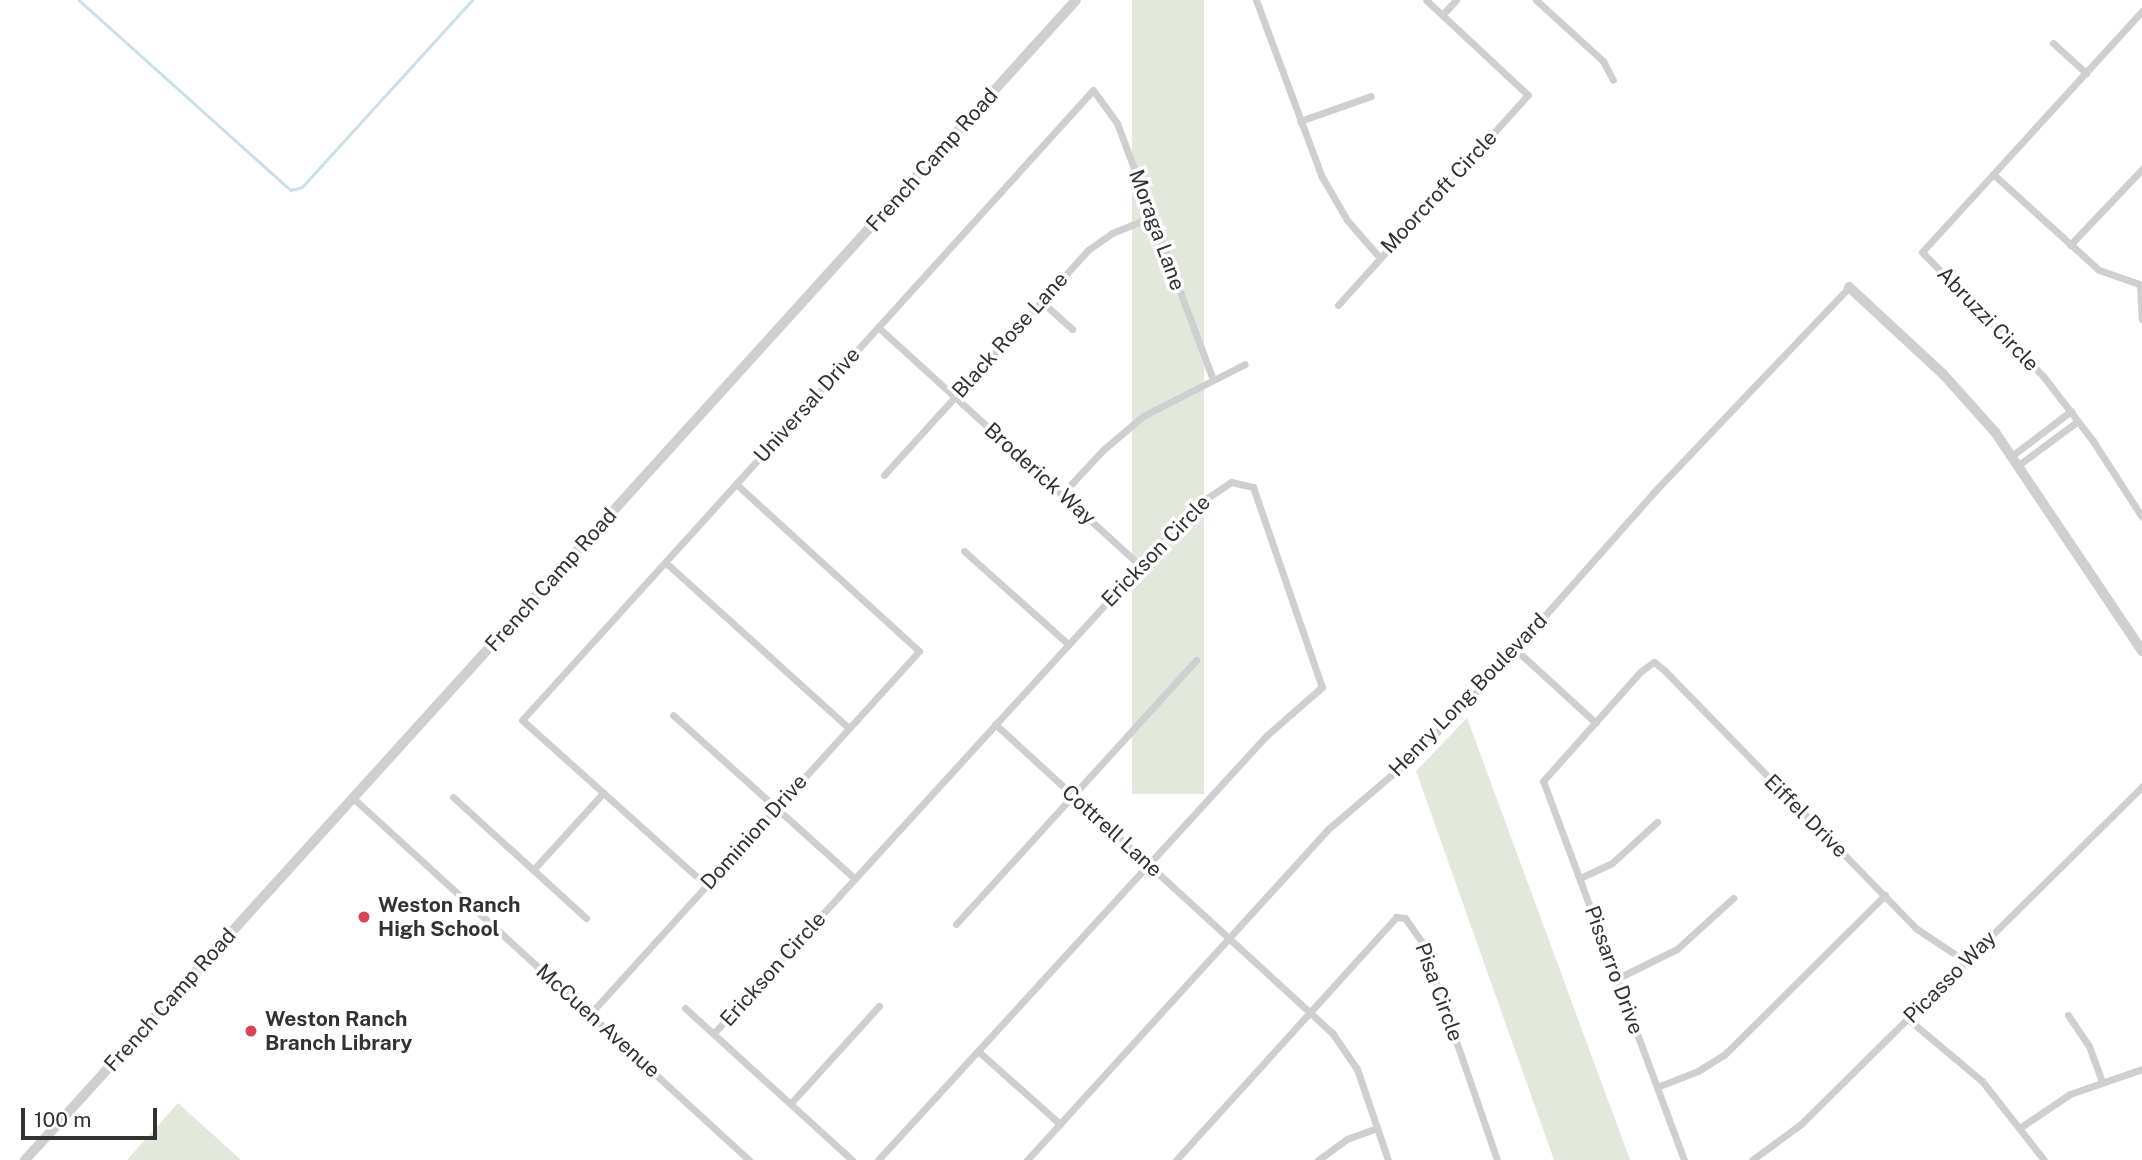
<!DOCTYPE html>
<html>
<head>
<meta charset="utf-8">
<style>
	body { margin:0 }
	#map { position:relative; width:2142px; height:1160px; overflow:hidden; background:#fff; font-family:"Public Sans",sans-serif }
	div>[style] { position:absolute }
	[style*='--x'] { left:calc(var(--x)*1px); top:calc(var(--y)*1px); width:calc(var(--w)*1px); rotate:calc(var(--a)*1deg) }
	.green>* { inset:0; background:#e2e8dc; transform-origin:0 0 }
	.stream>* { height:2.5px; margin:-1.25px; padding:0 1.25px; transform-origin:1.25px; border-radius:1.25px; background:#cde0e9 }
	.minor>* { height:7px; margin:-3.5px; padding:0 3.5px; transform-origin:3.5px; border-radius:3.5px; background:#cfcfcf }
	.tertiary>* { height:10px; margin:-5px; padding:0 5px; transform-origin:5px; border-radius:5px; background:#cfcfcf }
	.dots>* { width:19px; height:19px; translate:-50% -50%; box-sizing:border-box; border:4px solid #fff; border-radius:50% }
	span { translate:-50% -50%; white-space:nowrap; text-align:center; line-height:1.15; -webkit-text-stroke:7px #fff; paint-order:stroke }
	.street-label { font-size:21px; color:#323232 }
	.poi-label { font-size:21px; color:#323232; font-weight:700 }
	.left { translate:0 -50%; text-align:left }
	.scale { position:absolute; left:21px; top:1108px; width:136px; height:32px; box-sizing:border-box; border:4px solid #323232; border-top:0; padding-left:9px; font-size:21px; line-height:24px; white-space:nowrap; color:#323232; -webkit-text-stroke:5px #fff; paint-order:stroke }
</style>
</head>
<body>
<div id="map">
	<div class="green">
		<div style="left:1132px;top:0;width:72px;height:794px"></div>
		<div style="clip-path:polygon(1467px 718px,1630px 1160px,1554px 1160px,1416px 771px)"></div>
		<div style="clip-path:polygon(178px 1103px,241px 1160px,127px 1160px)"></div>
	</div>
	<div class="stream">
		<div style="--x:79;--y:0;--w:285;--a:41.9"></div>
		<div style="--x:291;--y:190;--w:11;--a:-15"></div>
		<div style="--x:302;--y:187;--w:253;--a:-47.7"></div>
	</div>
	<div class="minor">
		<div style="--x:1256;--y:0;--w:189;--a:69.6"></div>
		<div style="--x:1322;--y:177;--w:50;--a:59.8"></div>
		<div style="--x:1347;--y:220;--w:50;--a:49"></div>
		<div style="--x:1536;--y:0;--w:91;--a:42.3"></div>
		<div style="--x:1603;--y:61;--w:21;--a:62"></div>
		<div style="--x:2142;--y:11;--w:326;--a:132.4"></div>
		<div style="--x:1922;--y:252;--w:173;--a:45.7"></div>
		<div style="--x:2043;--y:376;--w:82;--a:52.4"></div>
		<div style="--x:2093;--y:441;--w:90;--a:57.2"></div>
		<div style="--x:1442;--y:15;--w:21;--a:-47"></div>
		<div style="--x:2053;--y:43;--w:45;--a:42.3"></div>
		<div style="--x:1300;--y:121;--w:75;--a:-19.4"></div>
		<div style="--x:1993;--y:174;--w:143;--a:42.2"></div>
		<div style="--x:2099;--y:270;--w:46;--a:19.2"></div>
		<div style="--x:2070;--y:245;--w:105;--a:-46.5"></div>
		<div style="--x:2140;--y:285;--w:34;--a:87"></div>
		<div style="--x:1041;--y:301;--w:42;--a:42.1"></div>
		<div style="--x:1338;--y:305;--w:283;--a:-47.9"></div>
		<div style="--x:1528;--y:95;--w:139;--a:-137"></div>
		<div style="--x:878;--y:327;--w:354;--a:42.3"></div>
		<div style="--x:2013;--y:455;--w:73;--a:-37.2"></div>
		<div style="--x:2020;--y:464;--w:72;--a:-36.6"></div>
		<div style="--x:884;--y:475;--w:304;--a:-47.8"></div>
		<div style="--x:1088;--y:250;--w:29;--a:-35"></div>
		<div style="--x:1112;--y:233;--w:43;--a:-21.8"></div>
		<div style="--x:1062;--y:494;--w:60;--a:-47"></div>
		<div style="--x:1103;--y:450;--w:52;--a:-40.4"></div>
		<div style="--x:1143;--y:416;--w:114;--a:-27"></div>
		<div style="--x:964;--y:551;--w:140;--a:41.8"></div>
		<div style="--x:665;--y:562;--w:248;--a:42.1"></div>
		<div style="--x:1516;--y:650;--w:108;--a:42.4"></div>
		<div style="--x:673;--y:715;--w:245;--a:42"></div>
		<div style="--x:995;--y:724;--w:459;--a:42.5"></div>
		<div style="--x:1333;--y:1034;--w:42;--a:55.6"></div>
		<div style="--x:1357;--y:1069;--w:96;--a:71.2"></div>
		<div style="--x:453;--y:797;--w:180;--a:42.3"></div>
		<div style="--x:353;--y:798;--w:537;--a:42.43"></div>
		<div style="--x:533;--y:870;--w:104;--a:-47.7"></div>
		<div style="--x:1580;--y:878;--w:35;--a:-25"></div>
		<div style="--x:1612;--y:863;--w:61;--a:-42.3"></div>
		<div style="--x:706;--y:885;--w:247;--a:-138.1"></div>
		<div style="--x:522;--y:720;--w:850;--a:-47.81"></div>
		<div style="--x:1093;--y:90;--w:41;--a:54"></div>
		<div style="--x:1117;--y:123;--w:271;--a:69.5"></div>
		<div style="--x:956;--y:924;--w:357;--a:-47.7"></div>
		<div style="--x:1618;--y:978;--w:66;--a:-26.2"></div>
		<div style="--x:1677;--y:949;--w:76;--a:-42.3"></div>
		<div style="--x:685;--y:1008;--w:226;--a:42.3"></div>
		<div style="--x:590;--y:1014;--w:490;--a:-47.8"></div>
		<div style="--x:919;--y:651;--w:248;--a:-137.6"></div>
		<div style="--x:2068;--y:1015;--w:37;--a:56"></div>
		<div style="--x:2089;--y:1046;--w:38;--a:70"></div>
		<div style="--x:1908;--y:1019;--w:97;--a:40"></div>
		<div style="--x:1982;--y:1081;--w:100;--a:51.9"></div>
		<div style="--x:714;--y:1033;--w:711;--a:-47.62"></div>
		<div style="--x:1193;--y:508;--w:46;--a:-34.4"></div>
		<div style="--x:1231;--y:482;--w:23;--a:13"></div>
		<div style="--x:1253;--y:487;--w:212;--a:71"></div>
		<div style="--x:1322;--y:687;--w:74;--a:138.8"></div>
		<div style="--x:1266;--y:736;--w:575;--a:132.46"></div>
		<div style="--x:978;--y:1051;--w:110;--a:41.7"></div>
		<div style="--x:1657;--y:1087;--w:44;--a:-21.3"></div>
		<div style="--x:1698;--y:1071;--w:31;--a:-32"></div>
		<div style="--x:1724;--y:1055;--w:227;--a:-44.8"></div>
		<div style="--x:791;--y:1103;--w:131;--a:-47.8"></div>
		<div style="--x:2021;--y:1127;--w:59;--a:-34"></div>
		<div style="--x:2070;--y:1094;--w:76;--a:-19.1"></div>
		<div style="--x:1027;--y:1160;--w:446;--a:-47.7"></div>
		<div style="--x:1327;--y:830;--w:117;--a:-40.5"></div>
		<div style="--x:1416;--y:754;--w:100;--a:-45.8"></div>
		<div style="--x:1486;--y:682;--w:252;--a:-48.5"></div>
		<div style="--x:1653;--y:493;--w:284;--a:-46.4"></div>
		<div style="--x:1176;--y:1160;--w:328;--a:-47.8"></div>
		<div style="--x:1396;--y:917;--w:9;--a:6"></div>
		<div style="--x:1405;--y:918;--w:29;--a:55"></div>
		<div style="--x:1422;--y:942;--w:231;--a:71"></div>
		<div style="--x:1318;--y:1160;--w:36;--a:-36"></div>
		<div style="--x:1347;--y:1139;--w:32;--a:-20"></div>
		<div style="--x:1684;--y:1160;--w:404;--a:-110.4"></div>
		<div style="--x:1543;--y:781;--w:146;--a:-48.3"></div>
		<div style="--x:1640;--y:672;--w:17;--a:-36"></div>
		<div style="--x:1654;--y:662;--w:14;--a:39"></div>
		<div style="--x:1665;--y:671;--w:361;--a:45.7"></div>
		<div style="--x:1917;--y:929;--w:58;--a:33.7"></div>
		<div style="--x:1752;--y:1160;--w:61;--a:-36.3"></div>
		<div style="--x:1801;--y:1124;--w:480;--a:-44.7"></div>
	</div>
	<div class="tertiary">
		<div style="--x:1849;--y:287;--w:128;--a:42.8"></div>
		<div style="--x:1943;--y:374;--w:78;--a:48.1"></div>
		<div style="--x:1995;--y:432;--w:264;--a:56.1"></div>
		<div style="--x:25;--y:1160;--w:1565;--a:-47.82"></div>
	</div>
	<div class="dots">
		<div style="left:364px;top:917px;background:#da4455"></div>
		<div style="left:251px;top:1031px;background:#da4455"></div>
	</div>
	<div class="street-label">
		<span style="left:932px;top:160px;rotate:-48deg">French Camp Road</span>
		<span style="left:1439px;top:192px;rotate:-47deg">Moorcroft Circle</span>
		<span style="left:1157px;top:230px;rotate:70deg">Moraga Lane</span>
		<span style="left:1988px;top:319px;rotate:46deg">Abruzzi Circle</span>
		<span style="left:1010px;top:335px;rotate:-48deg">Black Rose Lane</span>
		<span style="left:807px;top:405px;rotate:-48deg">Universal Drive</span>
		<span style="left:1040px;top:474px;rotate:42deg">Broderick Way</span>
		<span style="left:1156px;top:551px;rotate:-46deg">Erickson Circle</span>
		<span style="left:551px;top:580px;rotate:-48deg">French Camp Road</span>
		<span style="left:1468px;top:695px;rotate:-46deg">Henry Long Boulevard</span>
		<span style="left:1806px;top:816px;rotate:45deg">Eiffel Drive</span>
		<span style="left:1112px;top:831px;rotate:42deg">Cottrell Lane</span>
		<span style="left:754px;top:832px;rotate:-48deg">Dominion Drive</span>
		<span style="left:773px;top:969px;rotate:-48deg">Erickson Circle</span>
		<span style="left:1614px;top:970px;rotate:70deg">Pissarro Drive</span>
		<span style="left:1950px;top:977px;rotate:-45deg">Picasso Way</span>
		<span style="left:1439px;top:992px;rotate:70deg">Pisa Circle</span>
		<span style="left:170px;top:1000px;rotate:-48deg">French Camp Road</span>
		<span style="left:598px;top:1021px;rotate:42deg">McCuen Avenue</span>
	</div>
	<div class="poi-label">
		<span class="left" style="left:378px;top:917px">Weston Ranch<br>High School</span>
		<span class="left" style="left:265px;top:1031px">Weston Ranch<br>Branch Library</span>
	</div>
	<div class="scale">100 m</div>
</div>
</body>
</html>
